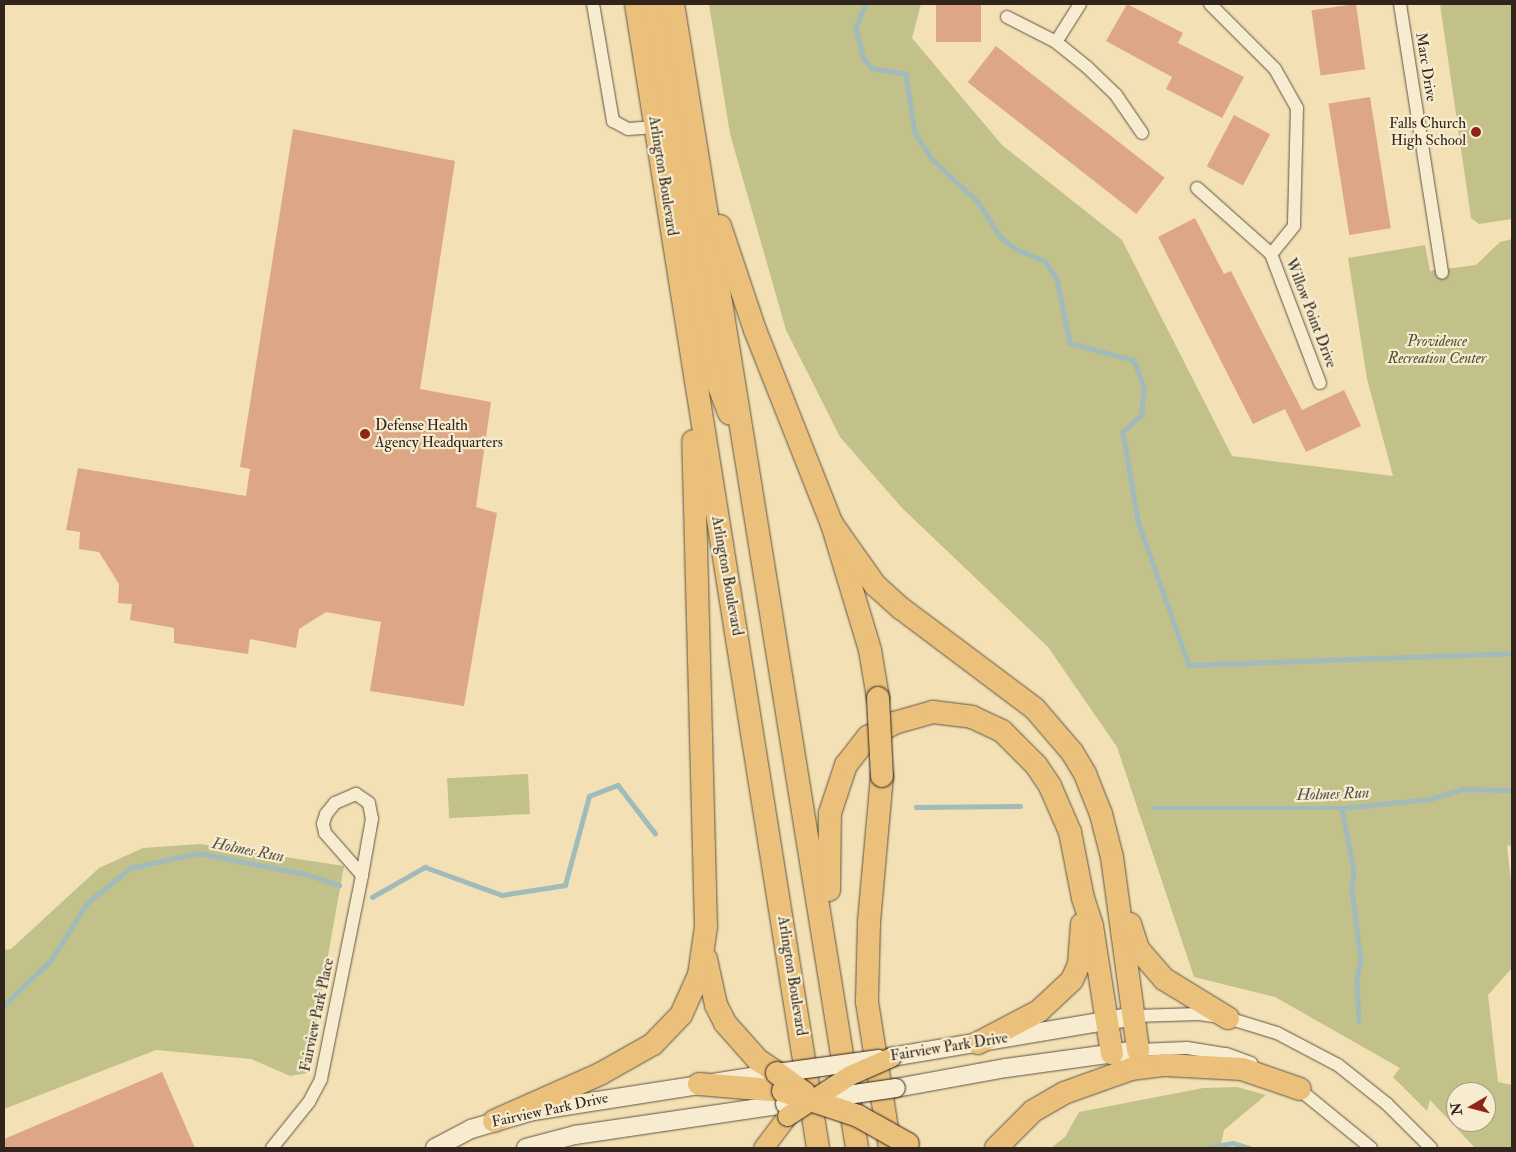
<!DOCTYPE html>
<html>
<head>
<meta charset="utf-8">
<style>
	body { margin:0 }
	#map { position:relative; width:1516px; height:1152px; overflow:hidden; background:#f3e1b5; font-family:"IM FELL Double Pica",serif }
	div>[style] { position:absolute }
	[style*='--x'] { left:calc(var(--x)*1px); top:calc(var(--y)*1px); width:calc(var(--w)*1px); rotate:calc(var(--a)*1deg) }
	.green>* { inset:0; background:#c2c189; transform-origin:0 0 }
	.stream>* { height:4.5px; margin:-2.25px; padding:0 2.25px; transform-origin:2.25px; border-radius:2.25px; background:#a0bbb9 }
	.building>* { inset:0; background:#dda785; transform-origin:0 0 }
	.roads { filter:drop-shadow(0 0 1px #615343) drop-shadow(0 0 1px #615343) }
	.street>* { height:12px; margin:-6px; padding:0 6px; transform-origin:6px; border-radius:6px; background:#f7eccf }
	.secondary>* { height:18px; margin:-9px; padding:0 9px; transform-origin:9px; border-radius:9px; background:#f7eccf }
	.primary>* { height:19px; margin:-9.5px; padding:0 9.5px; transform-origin:9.5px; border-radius:9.5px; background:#eac07a }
	.highway>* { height:22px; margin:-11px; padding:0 11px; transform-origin:11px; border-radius:11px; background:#eac07a }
	.bridges { filter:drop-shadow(0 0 1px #30241d) drop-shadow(0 0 1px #30241d) }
	.secondary-bridge>* { height:18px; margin:-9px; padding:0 9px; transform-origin:9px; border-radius:9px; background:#f7eccf }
	.primary-bridge>* { height:19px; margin:-9.5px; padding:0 9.5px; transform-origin:9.5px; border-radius:9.5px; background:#eac07a }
	.highway-bridge>* { height:22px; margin:-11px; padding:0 11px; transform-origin:11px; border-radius:11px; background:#eac07a }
	.dots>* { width:14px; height:14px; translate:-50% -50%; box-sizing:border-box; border:2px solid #f7eccf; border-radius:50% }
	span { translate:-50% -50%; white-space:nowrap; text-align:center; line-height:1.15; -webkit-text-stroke:4.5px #f7eccf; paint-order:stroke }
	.street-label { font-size:15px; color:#30241d }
	.poi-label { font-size:15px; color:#30241d }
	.right { translate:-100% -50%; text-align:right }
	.left { translate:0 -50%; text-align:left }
	.park-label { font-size:15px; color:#544b38; font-style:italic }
	.water-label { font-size:16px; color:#52514c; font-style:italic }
	.frame { position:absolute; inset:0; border:5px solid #30241d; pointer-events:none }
	.north { position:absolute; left:1446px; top:1082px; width:50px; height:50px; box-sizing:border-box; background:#f7eccf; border:1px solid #a79c88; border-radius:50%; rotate:262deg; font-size:14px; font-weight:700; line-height:20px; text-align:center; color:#30241d }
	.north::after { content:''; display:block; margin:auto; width:18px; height:22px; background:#8f2418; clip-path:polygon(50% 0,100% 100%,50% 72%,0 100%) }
</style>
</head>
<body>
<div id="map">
	<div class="green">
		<div style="clip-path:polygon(evenodd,709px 4px,921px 4px,912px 38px,1002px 145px,1122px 240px,1232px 456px,1393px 476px,1367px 379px,1348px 258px,1425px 245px,1430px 271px,1476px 265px,1500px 242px,1512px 239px,1512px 845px,1507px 846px,1512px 890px,1512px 968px,1488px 995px,1498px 1082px,1512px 1085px,1512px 1148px,1475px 1148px,1430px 1100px,1427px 1111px,1393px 1077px,1400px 1068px,1275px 997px,1194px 977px,1117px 747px,1048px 647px,902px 508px,840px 437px,786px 330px,730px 134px,709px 4px,1456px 1092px,1486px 1092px,1486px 1122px,1456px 1122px,1456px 1092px)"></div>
		<div style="clip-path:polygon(1440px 4px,1512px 4px,1512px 219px,1479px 224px,1471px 218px)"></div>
		<div style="left:528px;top:774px;width:40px;height:81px;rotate:87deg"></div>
		<div style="clip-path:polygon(200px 844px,344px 866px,307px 1073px,290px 1076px,251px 1059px,156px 1050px,4px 1109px,4px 950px,11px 949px,99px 868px,143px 848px)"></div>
		<div style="clip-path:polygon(1237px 1087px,1266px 1095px,1224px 1130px,1220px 1148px,1051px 1148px,1065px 1137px,1079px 1112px,1203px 1088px)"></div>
	</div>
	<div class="stream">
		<div style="--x:866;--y:4;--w:26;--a:113"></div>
		<div style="--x:856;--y:28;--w:30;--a:76"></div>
		<div style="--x:863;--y:57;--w:14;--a:51"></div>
		<div style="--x:872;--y:68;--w:35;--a:10"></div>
		<div style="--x:906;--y:74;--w:59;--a:81.2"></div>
		<div style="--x:915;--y:132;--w:31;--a:58"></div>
		<div style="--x:931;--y:158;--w:64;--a:43.1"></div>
		<div style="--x:978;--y:202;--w:40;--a:57.1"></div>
		<div style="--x:1000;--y:236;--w:18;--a:41"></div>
		<div style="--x:1014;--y:248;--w:34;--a:23"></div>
		<div style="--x:1045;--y:261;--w:22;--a:56"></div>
		<div style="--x:1057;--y:279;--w:65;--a:78.5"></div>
		<div style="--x:1070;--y:343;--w:66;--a:14.9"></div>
		<div style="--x:1134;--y:360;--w:29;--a:70"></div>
		<div style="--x:1144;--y:387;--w:28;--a:94"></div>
		<div style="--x:1142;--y:415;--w:25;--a:138"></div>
		<div style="--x:1123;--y:432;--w:90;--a:80.4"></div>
		<div style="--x:1138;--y:521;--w:153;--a:70.5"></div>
		<div style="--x:1189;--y:665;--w:323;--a:-2.1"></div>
		<div style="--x:916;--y:807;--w:104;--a:-0.6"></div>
		<div style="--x:1152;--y:808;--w:190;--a:0"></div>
		<div style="--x:1342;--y:808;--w:88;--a:-5.8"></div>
		<div style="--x:1430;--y:799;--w:34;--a:-17"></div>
		<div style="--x:1462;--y:789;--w:50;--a:1.1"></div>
		<div style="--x:1342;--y:808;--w:65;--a:79.4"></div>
		<div style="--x:1354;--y:872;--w:19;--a:96"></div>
		<div style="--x:1352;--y:891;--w:71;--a:82.7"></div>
		<div style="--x:1361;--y:961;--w:18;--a:103"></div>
		<div style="--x:1357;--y:979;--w:42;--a:87.3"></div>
		<div style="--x:372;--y:897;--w:61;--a:-29.5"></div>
		<div style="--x:425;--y:867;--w:82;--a:20"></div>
		<div style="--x:502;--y:895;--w:64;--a:-9"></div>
		<div style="--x:565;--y:885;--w:92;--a:-74.9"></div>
		<div style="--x:589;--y:796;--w:31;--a:-21"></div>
		<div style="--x:618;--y:785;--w:61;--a:52.4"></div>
		<div style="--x:4;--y:1005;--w:65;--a:-43.8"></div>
		<div style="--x:51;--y:960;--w:67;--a:-57.7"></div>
		<div style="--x:87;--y:903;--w:55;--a:-39.1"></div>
		<div style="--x:130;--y:868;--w:70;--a:-12.4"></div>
		<div style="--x:198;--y:853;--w:109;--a:11.1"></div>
		<div style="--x:305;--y:874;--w:36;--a:18"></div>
		<div style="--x:1205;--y:1148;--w:28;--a:-10"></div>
		<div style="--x:1233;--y:1143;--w:17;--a:17"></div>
	</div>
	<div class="building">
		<div style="left:936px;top:4px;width:45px;height:38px"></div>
		<div style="clip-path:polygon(1127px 4px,1183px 33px,1178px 43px,1244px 77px,1222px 118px,1166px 89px,1172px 77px,1106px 41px)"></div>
		<div style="left:1356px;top:4px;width:66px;height:45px;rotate:82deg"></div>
		<div style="left:996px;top:46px;width:214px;height:46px;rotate:38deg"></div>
		<div style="left:1370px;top:97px;width:133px;height:42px;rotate:81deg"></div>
		<div style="left:1234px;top:115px;width:41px;height:58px;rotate:28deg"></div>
		<div style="clip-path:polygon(293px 129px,455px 161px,420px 389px,491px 402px,476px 507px,497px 513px,464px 706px,370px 691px,381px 622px,326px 612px,299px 629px,296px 648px,250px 639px,248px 654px,174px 643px,174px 628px,130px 620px,132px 604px,118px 603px,119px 584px,99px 552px,79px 549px,80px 532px,66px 530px,78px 468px,246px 496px,250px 469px,240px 467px)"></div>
		<div style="clip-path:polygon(1195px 218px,1224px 274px,1231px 271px,1302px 410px,1344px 390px,1361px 426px,1306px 452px,1285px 409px,1253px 424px,1158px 237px)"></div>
		<div style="clip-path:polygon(162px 1072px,195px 1148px,4px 1148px,4px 1139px)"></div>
	</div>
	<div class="roads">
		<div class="street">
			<div style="--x:593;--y:4;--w:119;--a:80.3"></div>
			<div style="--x:613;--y:121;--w:17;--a:28"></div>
			<div style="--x:628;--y:129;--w:28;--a:-4"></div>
			<div style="--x:1210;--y:4;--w:92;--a:45"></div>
			<div style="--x:1275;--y:69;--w:45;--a:60.6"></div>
			<div style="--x:1297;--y:108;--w:118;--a:91.5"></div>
			<div style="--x:1294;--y:226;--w:36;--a:129"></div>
			<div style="--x:1271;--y:254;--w:138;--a:69.2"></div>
			<div style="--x:1400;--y:4;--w:272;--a:81.1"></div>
			<div style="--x:1007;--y:17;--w:55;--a:27"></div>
			<div style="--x:1056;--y:42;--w:40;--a:39"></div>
			<div style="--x:1087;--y:67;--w:40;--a:44"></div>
			<div style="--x:1116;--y:95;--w:46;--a:55.6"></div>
			<div style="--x:1056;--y:42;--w:45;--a:-57.7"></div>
			<div style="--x:1197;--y:188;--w:99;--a:41.7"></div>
			<div style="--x:1135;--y:1016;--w:64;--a:-1.8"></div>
			<div style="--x:1199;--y:1014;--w:29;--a:8"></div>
			<div style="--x:1228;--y:1018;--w:51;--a:17"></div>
			<div style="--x:1277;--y:1033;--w:69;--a:27.7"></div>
			<div style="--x:1338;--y:1065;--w:63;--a:38.5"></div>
			<div style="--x:1387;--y:1104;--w:62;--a:45"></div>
			<div style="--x:1138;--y:1050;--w:49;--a:-2.3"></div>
			<div style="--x:1187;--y:1048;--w:39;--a:9"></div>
			<div style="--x:1226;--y:1054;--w:27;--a:20"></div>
			<div style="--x:1295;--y:1086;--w:98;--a:39.2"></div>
			<div style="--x:272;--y:1148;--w:59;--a:-51.2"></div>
			<div style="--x:309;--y:1102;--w:26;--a:-62"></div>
			<div style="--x:321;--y:1079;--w:208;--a:-78.6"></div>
			<div style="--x:362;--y:875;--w:57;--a:-79.9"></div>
			<div style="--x:372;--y:819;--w:16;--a:-101"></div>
			<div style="--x:369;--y:803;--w:16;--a:-145"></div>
			<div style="--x:356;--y:794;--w:23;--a:157"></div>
			<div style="--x:335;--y:803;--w:14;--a:129"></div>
			<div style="--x:326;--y:814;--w:10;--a:107"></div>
			<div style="--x:323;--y:824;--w:9;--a:77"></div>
			<div style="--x:325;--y:833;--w:56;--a:48.6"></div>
		</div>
		<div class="secondary">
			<div style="--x:891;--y:1057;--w:247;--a:-9.5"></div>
			<div style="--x:896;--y:1088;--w:112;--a:-10.3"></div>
			<div style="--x:1006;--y:1068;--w:133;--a:-7.8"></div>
			<div style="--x:435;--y:1148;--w:41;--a:-27.8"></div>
			<div style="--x:471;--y:1129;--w:65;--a:-16.2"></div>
			<div style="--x:533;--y:1111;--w:247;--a:-8.9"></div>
			<div style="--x:526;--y:1148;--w:51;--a:-14.9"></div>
			<div style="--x:575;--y:1135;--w:212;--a:-8.4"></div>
		</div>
		<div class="primary">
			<div style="--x:763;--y:1148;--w:40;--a:-53"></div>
		</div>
		<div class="highway">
			<div style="--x:636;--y:4;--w:1158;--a:80.96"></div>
			<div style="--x:654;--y:4;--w:377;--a:80.7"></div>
			<div style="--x:715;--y:376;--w:40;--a:69"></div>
			<div style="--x:673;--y:4;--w:1159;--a:80.86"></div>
			<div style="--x:720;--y:226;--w:110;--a:71.4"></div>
			<div style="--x:755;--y:330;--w:209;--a:68.4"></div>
			<div style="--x:832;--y:524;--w:132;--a:73.2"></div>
			<div style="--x:870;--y:650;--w:49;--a:80.5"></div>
			<div style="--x:832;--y:524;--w:75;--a:54.8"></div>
			<div style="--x:875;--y:585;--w:36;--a:42"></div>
			<div style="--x:902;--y:609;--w:166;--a:36.9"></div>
			<div style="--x:1035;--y:709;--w:57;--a:49.3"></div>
			<div style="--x:1072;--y:752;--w:26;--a:59"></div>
			<div style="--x:1085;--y:774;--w:43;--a:68.2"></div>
			<div style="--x:1101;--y:814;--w:44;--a:75.7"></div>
			<div style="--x:1112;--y:857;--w:195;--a:82.3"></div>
			<div style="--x:882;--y:776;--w:148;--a:95.1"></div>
			<div style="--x:869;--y:923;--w:79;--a:91.5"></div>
			<div style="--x:867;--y:1002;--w:148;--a:81"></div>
			<div style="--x:829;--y:890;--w:77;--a:-89.3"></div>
			<div style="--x:830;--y:813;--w:51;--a:-71.6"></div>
			<div style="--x:846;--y:765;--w:36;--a:-52"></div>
			<div style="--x:868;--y:737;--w:30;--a:-28"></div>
			<div style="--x:894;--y:723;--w:41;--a:-15.8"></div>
			<div style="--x:933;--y:712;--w:39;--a:7"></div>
			<div style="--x:972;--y:717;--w:33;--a:25"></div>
			<div style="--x:1002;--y:731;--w:48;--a:45"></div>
			<div style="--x:1036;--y:765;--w:25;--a:56"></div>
			<div style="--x:1050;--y:786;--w:50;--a:66.5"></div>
			<div style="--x:1070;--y:832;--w:67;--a:78.9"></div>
			<div style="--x:1083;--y:898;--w:29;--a:72"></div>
			<div style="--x:1092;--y:926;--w:129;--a:81.1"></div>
			<div style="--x:1130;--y:924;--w:26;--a:72"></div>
			<div style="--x:1138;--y:949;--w:40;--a:49"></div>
			<div style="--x:1164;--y:979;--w:75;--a:31.4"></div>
			<div style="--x:706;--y:959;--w:47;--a:77.7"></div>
			<div style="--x:716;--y:1005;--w:20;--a:63"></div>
			<div style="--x:725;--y:1023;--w:50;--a:48.3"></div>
			<div style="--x:758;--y:1060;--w:23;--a:34"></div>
			<div style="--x:978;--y:1043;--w:69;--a:-27.7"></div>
			<div style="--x:1039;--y:1011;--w:45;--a:-43.2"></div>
			<div style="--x:1072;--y:980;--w:17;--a:-66"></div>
			<div style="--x:1079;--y:964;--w:40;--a:-85.7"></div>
			<div style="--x:699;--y:1084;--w:84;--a:4.8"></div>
			<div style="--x:494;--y:1121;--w:116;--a:-23.9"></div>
			<div style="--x:600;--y:1074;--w:61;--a:-29.5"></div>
			<div style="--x:653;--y:1044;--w:40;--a:-46"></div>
			<div style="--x:681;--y:1015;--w:44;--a:-65.8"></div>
			<div style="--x:699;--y:975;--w:49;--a:-81.7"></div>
			<div style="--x:706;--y:927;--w:486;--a:-91.5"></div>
			<div style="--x:996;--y:1148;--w:52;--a:-45"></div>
			<div style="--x:1033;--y:1111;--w:36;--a:-30"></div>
			<div style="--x:1064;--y:1093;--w:71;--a:-19.7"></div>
			<div style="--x:1131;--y:1069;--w:34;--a:-7"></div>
			<div style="--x:1165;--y:1065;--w:77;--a:3"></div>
			<div style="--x:1242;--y:1069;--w:61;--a:19"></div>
		</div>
	</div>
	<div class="bridges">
		<div class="secondary-bridge">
			<div style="--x:777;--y:1073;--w:103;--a:-7.8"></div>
			<div style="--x:785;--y:1104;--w:112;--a:-8.2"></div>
		</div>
		<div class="primary-bridge">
			<div style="--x:787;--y:1116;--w:75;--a:-33.1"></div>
			<div style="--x:850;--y:1075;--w:45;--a:-23.7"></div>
		</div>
		<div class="highway-bridge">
			<div style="--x:878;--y:698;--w:78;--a:87.1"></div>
			<div style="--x:777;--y:1073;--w:34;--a:36"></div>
			<div style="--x:783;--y:1091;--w:79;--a:18.4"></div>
			<div style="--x:858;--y:1116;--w:57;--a:29.2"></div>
		</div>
	</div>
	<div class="dots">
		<div style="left:1476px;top:132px;background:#8f2418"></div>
		<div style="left:365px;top:434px;background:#8f2418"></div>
	</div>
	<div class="street-label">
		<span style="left:1426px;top:67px;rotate:81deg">Marc Drive</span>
		<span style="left:663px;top:176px;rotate:81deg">Arlington Boulevard</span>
		<span style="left:1311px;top:313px;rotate:69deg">Willow Point Drive</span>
		<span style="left:727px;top:576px;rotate:80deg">Arlington Boulevard</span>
		<span style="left:792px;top:976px;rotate:81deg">Arlington Boulevard</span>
		<span style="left:317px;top:1015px;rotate:-78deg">Fairview Park Place</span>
		<span style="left:949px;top:1047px;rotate:-9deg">Fairview Park Drive</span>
		<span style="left:550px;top:1110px;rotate:-12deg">Fairview Park Drive</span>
	</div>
	<div class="poi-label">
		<span class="right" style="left:1466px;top:132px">Falls Church<br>High School</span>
		<span class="left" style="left:375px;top:434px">Defense Health<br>Agency Headquarters</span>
	</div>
	<div class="park-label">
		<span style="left:1437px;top:350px">Providence<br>Recreation Center</span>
	</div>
	<div class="water-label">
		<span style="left:1333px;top:794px;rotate:-2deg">Holmes Run</span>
		<span style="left:248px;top:850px;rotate:11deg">Holmes Run</span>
	</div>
	<div class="frame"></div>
	<div class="north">N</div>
</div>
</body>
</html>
